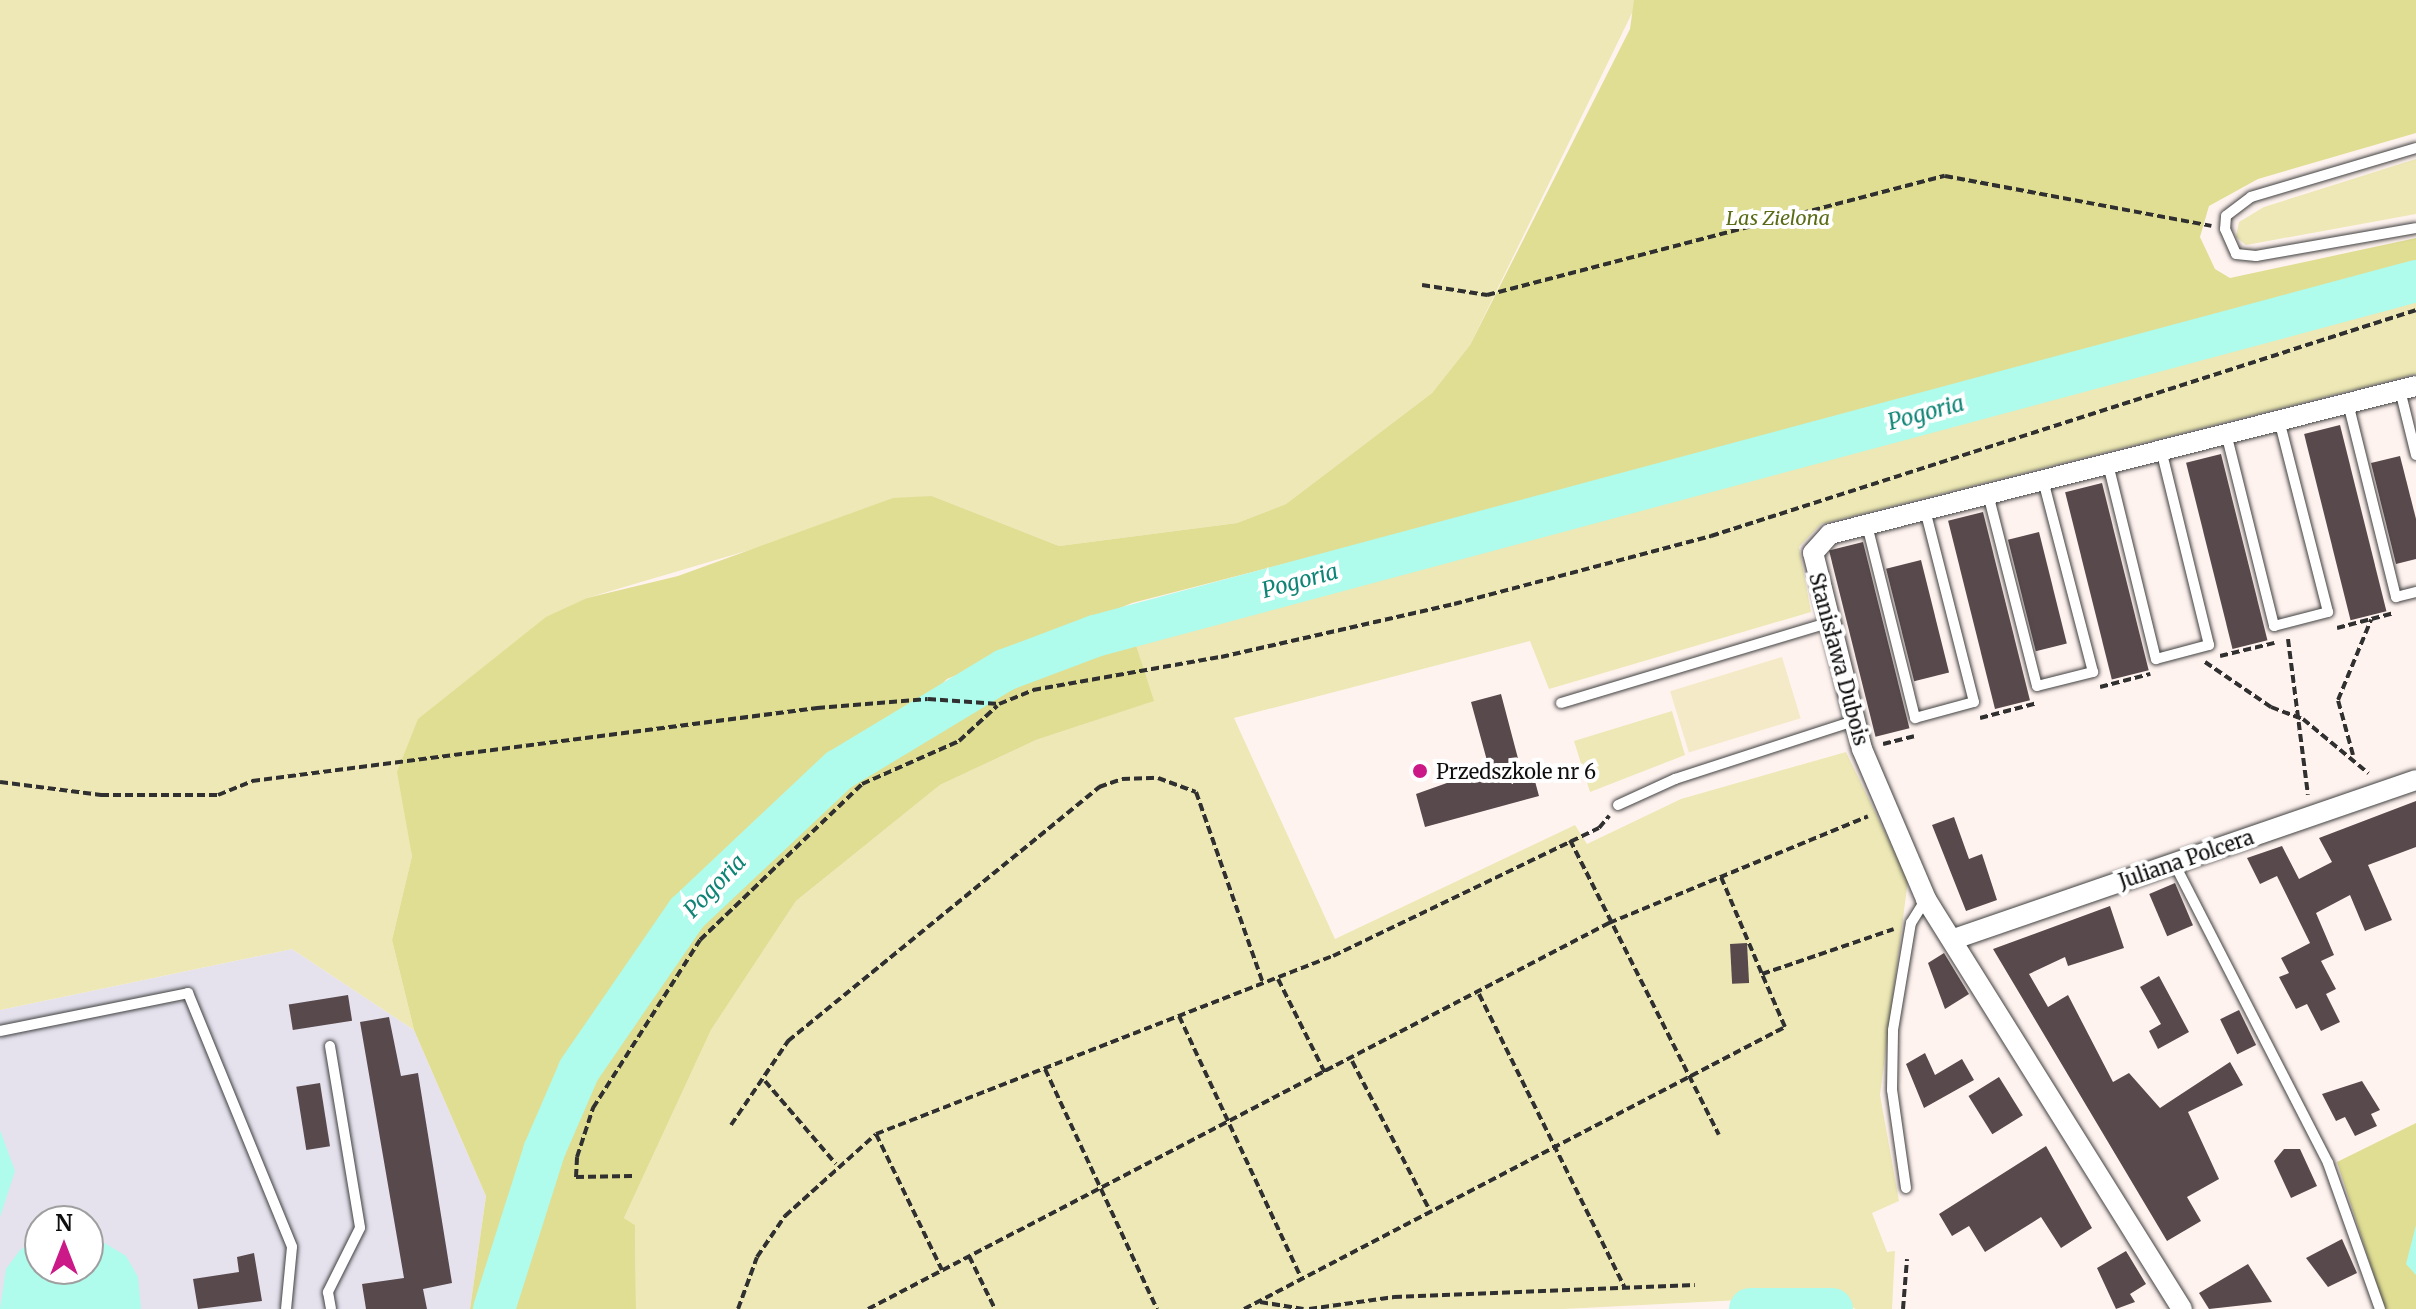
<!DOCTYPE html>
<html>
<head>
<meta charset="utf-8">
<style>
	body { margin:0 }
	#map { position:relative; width:2416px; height:1309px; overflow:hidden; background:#fff3ef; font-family:Merriweather,serif }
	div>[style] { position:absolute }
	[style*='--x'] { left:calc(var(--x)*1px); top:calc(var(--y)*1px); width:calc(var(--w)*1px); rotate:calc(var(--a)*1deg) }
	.industrial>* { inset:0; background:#e5e2ee }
	.green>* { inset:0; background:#ede8b5 }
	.forest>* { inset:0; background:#e0de93 }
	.pitch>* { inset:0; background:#f4eac8; transform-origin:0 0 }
	.water>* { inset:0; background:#affbec }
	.river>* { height:42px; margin:-21px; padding:0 21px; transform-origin:21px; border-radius:21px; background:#affbec }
	.building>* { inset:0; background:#58494c; transform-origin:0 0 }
	.path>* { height:4px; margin-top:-2px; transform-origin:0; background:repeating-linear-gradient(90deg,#303030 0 8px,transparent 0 12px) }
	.roads { filter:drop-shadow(0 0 2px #414141) drop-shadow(0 0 2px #414141) }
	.service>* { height:10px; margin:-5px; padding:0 5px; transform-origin:5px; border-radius:5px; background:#fff }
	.minor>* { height:20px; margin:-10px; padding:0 10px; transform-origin:10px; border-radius:10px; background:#fff }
	.dots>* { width:22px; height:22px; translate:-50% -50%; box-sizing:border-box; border:4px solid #fff; border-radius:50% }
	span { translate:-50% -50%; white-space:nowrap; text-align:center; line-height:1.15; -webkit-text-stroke:8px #fff; paint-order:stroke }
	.park-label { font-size:20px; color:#5a6c18; font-style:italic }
	.street-label { font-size:20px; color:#0e0e0e }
	.poi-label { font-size:20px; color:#0e0e0e }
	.left { translate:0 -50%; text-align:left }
	.water-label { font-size:22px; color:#0d8475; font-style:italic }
	.north { position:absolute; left:24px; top:1205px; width:80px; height:80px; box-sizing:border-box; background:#fff; border:2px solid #9f9f9f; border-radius:50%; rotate:0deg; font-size:22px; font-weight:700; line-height:32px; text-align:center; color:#0e0e0e }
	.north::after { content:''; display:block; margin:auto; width:28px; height:36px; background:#cb1988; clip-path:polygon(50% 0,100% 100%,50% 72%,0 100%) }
</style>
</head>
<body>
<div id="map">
	<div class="industrial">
		<div style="clip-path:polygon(evenodd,292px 949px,414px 1030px,486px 1196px,470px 1309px,0 1309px,0 1010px,292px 949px,40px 1221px,88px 1221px,88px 1269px,40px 1269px,40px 1221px)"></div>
	</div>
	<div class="green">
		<div style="clip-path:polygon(0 0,1634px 0,1635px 7px,1470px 345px,1432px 393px,1286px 504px,1237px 523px,1059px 546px,932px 496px,587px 598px,408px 817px,412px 856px,392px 940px,414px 1030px,292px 949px,0 1010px)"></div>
		<div style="clip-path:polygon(2416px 159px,2416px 214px,2246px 245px,2236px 237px,2239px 222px,2264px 207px)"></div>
		<div style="clip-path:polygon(2416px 291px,2416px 374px,1821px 524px,1799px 547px,1811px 612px,1549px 689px,1530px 641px,1234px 718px,1335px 939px,1575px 825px,1587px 844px,1681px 799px,1846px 752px,1908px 880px,1880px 1095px,1899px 1201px,1872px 1213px,1887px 1252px,1895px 1251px,1892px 1309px,1856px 1309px,1822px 1296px,1563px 1309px,636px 1309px,635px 1225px,624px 1218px,711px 1030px,796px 901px,940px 785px,1036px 740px,1153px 701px,1134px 639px)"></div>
		<div style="clip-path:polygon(1672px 711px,1685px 755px,1590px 792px,1574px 741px)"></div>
	</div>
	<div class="forest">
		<div style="clip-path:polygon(1634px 0,2416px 0,2416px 133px,2258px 179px,2209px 206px,2200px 237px,2215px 269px,2230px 278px,2416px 238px,2416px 273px,1132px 603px,947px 679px,920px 705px,984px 696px,1134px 639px,1154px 701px,1036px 740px,940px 785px,796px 901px,711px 1030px,624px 1218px,635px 1225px,636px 1309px,470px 1309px,486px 1196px,414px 1030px,392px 940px,412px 856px,397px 772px,418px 719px,546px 617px,587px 598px,678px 576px,893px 498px,932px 496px,1059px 546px,1237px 523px,1286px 504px,1432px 393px,1470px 345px,1630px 29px)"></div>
		<div style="clip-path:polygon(2416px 1123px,2416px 1309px,2385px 1309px,2337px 1162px)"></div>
	</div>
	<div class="pitch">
		<div style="left:1782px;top:657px;width:64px;height:117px;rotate:73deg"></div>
	</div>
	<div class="water">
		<div style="clip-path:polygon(0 1130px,15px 1171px,0 1217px)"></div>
		<div style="clip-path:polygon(2416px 1225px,2416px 1275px,2406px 1264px)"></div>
		<div style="clip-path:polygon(88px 1233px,126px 1256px,138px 1277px,141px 1309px,0 1309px,6px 1269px,20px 1250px,40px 1237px,40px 1269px,88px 1269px)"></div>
	</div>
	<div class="river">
		<div style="--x:494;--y:1309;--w:166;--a:-72.4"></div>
		<div style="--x:544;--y:1151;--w:88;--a:-66.6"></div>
		<div style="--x:579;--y:1070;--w:191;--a:-55.5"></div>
		<div style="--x:687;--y:913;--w:209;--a:-43.3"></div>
		<div style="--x:839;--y:770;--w:194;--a:-31.1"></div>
		<div style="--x:1005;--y:670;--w:96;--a:-20.7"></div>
		<div style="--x:1095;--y:636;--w:1368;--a:-15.04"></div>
		<div style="--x:1750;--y:1309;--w:82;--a:0"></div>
	</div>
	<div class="building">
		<div style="left:2340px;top:425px;width:192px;height:37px;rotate:76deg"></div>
		<div style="left:2221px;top:454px;width:192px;height:36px;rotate:76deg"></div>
		<div style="clip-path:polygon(2400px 456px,2416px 519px,2416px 559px,2396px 564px,2371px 463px)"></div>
		<div style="left:2102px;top:483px;width:193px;height:38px;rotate:76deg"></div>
		<div style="left:1983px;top:512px;width:194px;height:36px;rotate:76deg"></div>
		<div style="left:2039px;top:532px;width:115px;height:32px;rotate:76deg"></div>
		<div style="left:1863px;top:542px;width:192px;height:35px;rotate:76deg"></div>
		<div style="left:1921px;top:560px;width:116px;height:36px;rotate:76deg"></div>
		<div style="clip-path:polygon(1501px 694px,1520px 766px,1530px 763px,1539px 796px,1425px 827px,1416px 794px,1489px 768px,1471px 702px)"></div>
		<div style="clip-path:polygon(2416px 801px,2416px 847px,2368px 865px,2392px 920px,2365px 931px,2350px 895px,2316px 913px,2334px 955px,2321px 961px,2336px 989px,2326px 994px,2340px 1022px,2321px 1031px,2307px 1004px,2296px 1009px,2279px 977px,2289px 973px,2281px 958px,2310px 943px,2277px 876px,2260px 884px,2247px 858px,2282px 846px,2299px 879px,2332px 862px,2319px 838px)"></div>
		<div style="clip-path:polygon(1954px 817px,1969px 859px,1982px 854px,1997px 900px,1966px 911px,1932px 825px)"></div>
		<div style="left:2175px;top:883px;width:46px;height:28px;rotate:67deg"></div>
		<div style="clip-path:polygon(2110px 906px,2124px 948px,2068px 966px,2065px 957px,2029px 974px,2048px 1007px,2068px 995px,2113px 1082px,2129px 1073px,2160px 1108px,2230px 1062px,2243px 1085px,2188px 1112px,2219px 1179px,2187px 1197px,2201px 1221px,2167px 1241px,1993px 949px)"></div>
		<div style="left:1747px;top:943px;width:40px;height:17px;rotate:87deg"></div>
		<div style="clip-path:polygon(1944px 953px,1969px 994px,1945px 1009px,1928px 963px)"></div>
		<div style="clip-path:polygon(2159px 976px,2189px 1032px,2158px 1049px,2149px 1031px,2161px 1024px,2140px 987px)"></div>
		<div style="left:348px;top:995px;width:26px;height:60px;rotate:81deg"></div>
		<div style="left:2239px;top:1010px;width:39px;height:21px;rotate:64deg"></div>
		<div style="clip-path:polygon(389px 1017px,401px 1076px,418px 1073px,452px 1283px,423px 1289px,427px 1309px,366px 1309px,362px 1284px,404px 1278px,360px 1022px)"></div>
		<div style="clip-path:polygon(1925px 1053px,1935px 1075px,1962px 1059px,1974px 1080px,1924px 1108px,1906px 1064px)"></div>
		<div style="left:1999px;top:1077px;width:45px;height:36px;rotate:58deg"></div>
		<div style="clip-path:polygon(2362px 1081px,2380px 1110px,2371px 1114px,2377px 1126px,2355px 1136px,2345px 1117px,2336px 1121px,2322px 1094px)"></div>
		<div style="left:320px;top:1083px;width:64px;height:24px;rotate:81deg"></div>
		<div style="clip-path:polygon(2046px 1146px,2092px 1228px,2061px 1248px,2041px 1217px,1985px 1252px,1969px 1226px,1952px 1236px,1939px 1214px)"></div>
		<div style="clip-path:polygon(2284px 1149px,2300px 1149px,2317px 1186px,2291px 1198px,2274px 1161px)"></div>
		<div style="clip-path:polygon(2342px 1239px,2357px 1273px,2328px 1287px,2306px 1258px)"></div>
		<div style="clip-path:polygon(2126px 1251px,2146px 1284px,2130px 1294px,2135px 1302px,2116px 1309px,2097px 1268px)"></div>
		<div style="clip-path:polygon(254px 1253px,262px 1301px,198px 1309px,193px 1279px,239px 1272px,237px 1257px)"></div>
		<div style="clip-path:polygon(2248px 1264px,2272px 1302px,2209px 1309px,2199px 1293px)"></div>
	</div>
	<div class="path">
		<div style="--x:1422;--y:285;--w:66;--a:8.7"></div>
		<div style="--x:1487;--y:295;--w:473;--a:-14.6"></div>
		<div style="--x:1945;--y:176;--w:271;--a:10.6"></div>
		<div style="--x:2337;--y:628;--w:59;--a:-14.7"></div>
		<div style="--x:2288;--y:639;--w:157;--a:82.7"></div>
		<div style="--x:2220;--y:656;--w:56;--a:-13.5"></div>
		<div style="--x:2205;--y:662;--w:80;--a:34.3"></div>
		<div style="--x:2271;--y:707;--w:34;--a:21"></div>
		<div style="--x:2303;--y:719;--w:85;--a:39.7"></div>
		<div style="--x:2100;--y:687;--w:52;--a:-14.6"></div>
		<div style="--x:1980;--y:718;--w:59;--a:-14.7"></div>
		<div style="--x:1883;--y:744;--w:32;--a:-14"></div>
		<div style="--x:2353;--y:755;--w:57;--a:-105.3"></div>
		<div style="--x:2338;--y:700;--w:87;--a:-67.6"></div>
		<div style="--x:0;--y:782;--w:102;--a:7.3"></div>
		<div style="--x:101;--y:795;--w:117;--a:0"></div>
		<div style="--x:218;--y:795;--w:37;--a:-22"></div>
		<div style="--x:252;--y:781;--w:570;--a:-7.36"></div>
		<div style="--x:817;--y:708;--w:111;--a:-4.6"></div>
		<div style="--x:928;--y:699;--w:71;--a:4"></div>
		<div style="--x:999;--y:704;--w:37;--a:-22"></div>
		<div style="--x:1033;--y:690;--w:191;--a:-10"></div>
		<div style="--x:1221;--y:657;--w:239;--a:-12.8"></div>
		<div style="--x:1454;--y:604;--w:266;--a:-14.8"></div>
		<div style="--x:1711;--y:536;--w:740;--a:-17.77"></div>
		<div style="--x:1570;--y:840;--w:330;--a:63.2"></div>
		<div style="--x:1721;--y:877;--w:105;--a:67.1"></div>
		<div style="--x:1278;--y:979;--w:105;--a:63.4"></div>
		<div style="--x:1479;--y:994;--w:328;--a:63.6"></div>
		<div style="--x:1179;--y:1016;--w:291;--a:65"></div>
		<div style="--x:1352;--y:1061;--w:171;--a:62.5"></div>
		<div style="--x:1045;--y:1069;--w:265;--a:65"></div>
		<div style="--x:765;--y:1081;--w:109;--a:49.5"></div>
		<div style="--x:731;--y:1125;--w:102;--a:-55.8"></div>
		<div style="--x:788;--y:1041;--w:402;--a:-39.2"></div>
		<div style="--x:1099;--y:787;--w:24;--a:-19"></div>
		<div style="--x:1122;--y:779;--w:36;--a:-2"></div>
		<div style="--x:1158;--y:778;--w:40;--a:20.2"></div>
		<div style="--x:1196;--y:792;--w:202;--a:70.7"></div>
		<div style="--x:876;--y:1134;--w:151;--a:64.1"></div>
		<div style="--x:632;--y:1176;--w:56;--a:179"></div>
		<div style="--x:576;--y:1177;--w:20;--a:-87"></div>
		<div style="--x:577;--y:1157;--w:52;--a:-71.9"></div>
		<div style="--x:593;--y:1108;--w:199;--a:-57.5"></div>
		<div style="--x:700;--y:940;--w:225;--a:-43.9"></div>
		<div style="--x:862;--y:784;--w:106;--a:-23.9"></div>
		<div style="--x:959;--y:741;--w:52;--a:-42.6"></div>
		<div style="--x:969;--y:1256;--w:59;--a:63.9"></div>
		<div style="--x:1260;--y:1302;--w:44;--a:9.2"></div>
		<div style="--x:738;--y:1309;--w:55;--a:-69.9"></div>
		<div style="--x:757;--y:1257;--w:50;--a:-55.7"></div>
		<div style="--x:785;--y:1216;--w:122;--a:-42"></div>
		<div style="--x:876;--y:1134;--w:490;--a:-21.3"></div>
		<div style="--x:1333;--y:956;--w:295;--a:-25.7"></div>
		<div style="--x:1599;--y:828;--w:16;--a:-50"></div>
		<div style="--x:868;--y:1309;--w:836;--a:-27.52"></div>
		<div style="--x:1609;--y:923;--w:280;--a:-22.4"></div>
		<div style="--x:1244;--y:1309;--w:610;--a:-27.53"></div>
		<div style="--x:1785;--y:1027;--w:58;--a:-113.5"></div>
		<div style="--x:1762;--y:974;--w:139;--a:-18.8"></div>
		<div style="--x:1309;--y:1309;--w:86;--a:-8"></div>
		<div style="--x:1394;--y:1297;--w:301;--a:-2.3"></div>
		<div style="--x:1903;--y:1309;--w:50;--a:-85.4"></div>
	</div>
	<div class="roads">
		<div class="service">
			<div style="--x:2416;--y:148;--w:172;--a:163.5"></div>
			<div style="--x:2251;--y:197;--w:31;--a:143"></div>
			<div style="--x:2226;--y:216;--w:13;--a:94"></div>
			<div style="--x:2225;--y:229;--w:27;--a:66"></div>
			<div style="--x:2236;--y:254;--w:20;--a:6"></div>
			<div style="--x:2256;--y:256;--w:162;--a:-9.9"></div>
			<div style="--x:2400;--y:390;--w:67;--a:76.2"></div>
			<div style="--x:2348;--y:403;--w:200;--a:76.1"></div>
			<div style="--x:2396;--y:597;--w:21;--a:-14"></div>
			<div style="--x:2226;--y:433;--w:199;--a:76"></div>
			<div style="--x:2274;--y:626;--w:56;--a:-14.5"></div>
			<div style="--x:2328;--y:612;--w:198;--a:-104.3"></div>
			<div style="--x:2108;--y:464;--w:201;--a:76.2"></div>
			<div style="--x:2156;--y:659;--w:55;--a:-14.8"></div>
			<div style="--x:2209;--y:645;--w:201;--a:-103.8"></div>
			<div style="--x:1988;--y:494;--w:198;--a:75.7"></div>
			<div style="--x:2037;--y:686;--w:58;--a:-14"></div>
			<div style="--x:2093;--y:672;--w:198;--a:-104.6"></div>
			<div style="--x:1867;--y:525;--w:199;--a:76"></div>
			<div style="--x:1915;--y:718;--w:61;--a:-15.2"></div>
			<div style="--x:1974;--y:702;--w:198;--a:-104.3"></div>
			<div style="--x:1561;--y:703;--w:279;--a:-16.7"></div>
			<div style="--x:1618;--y:805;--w:63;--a:-24.5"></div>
			<div style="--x:1675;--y:779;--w:188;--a:-18"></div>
			<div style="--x:2174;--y:863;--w:337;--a:62.8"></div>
			<div style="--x:2328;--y:1163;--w:155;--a:70.4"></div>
			<div style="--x:0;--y:1031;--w:192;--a:-11.4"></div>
			<div style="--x:188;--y:993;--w:274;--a:67.7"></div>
			<div style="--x:292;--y:1247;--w:62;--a:95.5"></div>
			<div style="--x:330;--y:1046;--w:184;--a:80.6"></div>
			<div style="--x:360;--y:1228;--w:72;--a:116.6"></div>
			<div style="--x:328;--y:1292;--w:17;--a:80"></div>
			<div style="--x:1906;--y:1188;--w:99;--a:-98.1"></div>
			<div style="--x:1892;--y:1090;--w:60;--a:-89"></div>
			<div style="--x:1893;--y:1030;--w:109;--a:-80.5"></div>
			<div style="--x:1911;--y:923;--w:28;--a:-58"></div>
		</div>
		<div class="minor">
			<div style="--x:1957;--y:938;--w:485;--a:-19"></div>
			<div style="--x:2182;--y:1309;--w:483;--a:-122"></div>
			<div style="--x:1926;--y:899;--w:163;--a:-113.1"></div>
			<div style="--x:1862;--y:749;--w:202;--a:-104"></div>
			<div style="--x:1813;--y:553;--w:25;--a:-48"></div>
			<div style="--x:1830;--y:534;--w:604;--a:-14.17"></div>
		</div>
	</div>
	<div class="dots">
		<div style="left:1420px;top:771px;background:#cb1988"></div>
	</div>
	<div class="park-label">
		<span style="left:1778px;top:217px">Las Zielona</span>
	</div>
	<div class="street-label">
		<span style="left:1839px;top:659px;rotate:75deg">Stanisława Dubois</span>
		<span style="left:2186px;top:859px;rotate:-19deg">Juliana Polcera</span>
	</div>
	<div class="poi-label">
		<span class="left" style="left:1436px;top:771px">Przedszkole nr 6</span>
	</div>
	<div class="water-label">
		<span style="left:1926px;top:413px;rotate:-15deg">Pogoria</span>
		<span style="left:1300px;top:581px;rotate:-15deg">Pogoria</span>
		<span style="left:715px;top:886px;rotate:-46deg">Pogoria</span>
	</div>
	<div class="north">N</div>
</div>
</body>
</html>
